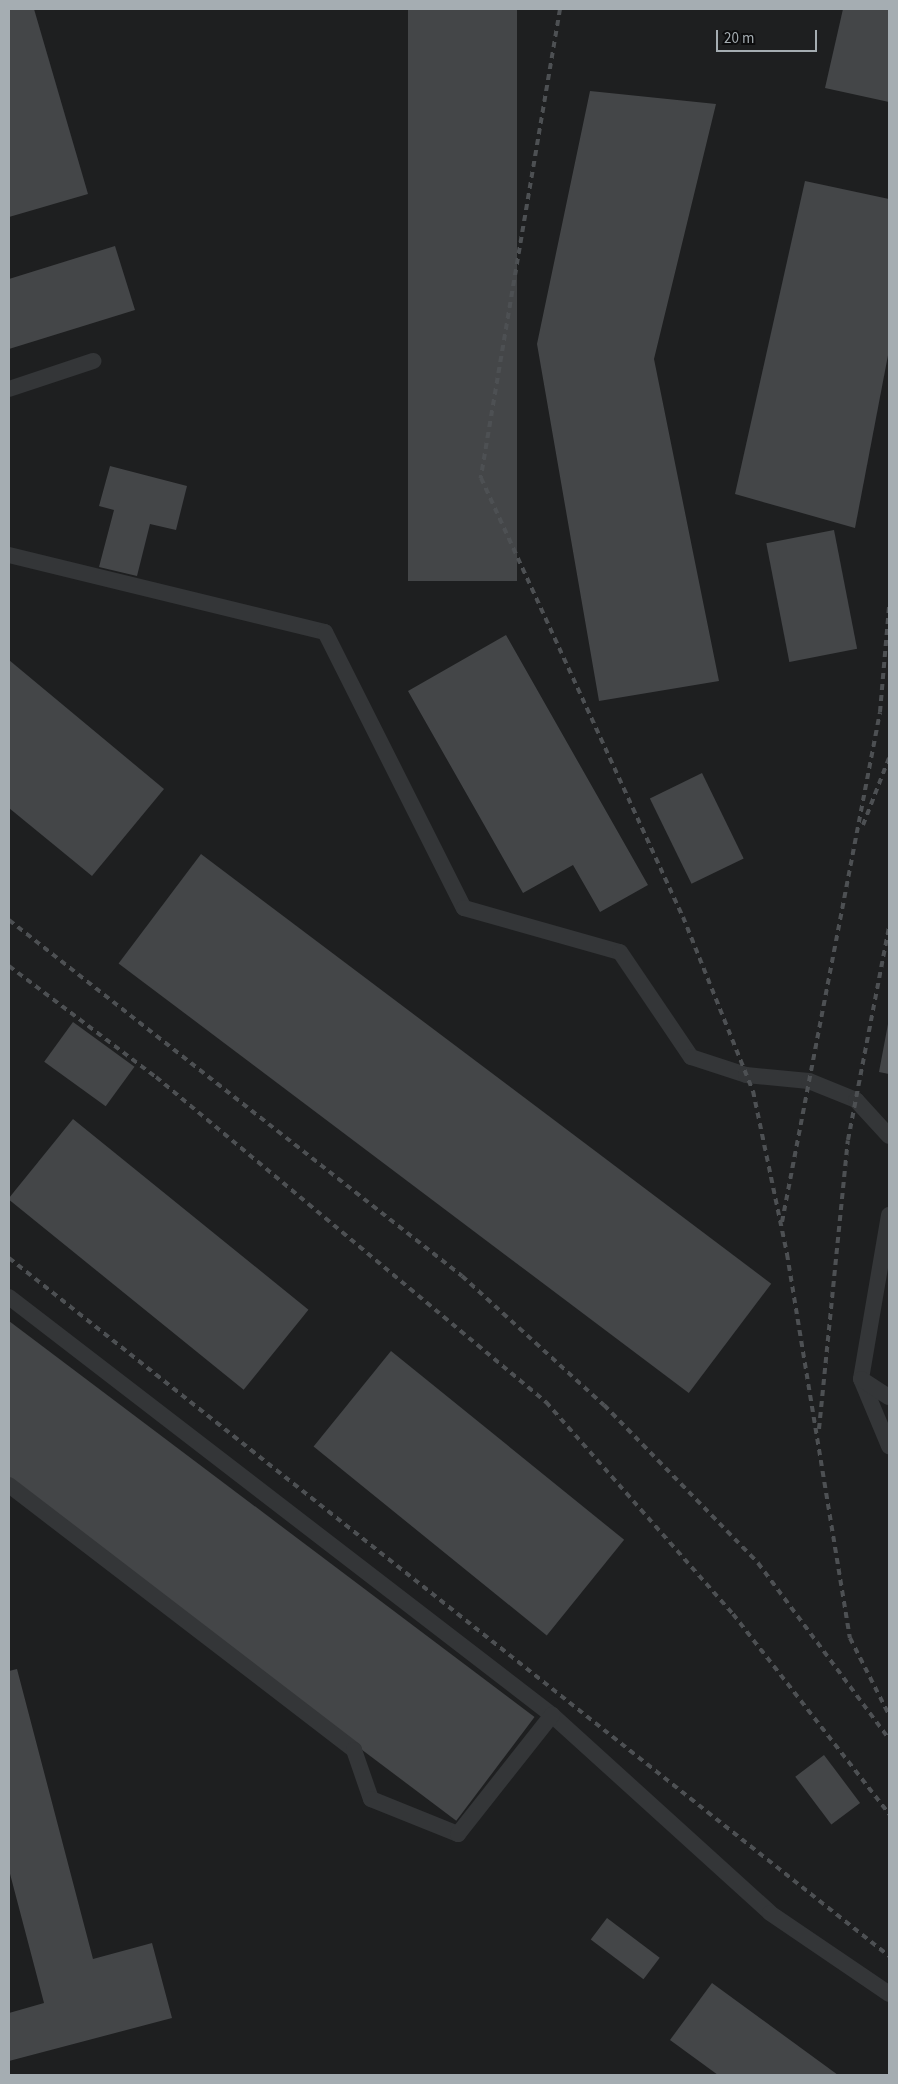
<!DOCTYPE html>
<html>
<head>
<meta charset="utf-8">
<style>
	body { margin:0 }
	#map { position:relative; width:898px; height:2084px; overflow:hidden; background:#121213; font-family:"Source Sans 3",sans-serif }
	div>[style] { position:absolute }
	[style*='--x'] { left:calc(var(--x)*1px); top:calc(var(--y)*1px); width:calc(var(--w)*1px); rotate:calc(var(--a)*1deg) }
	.built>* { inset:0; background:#1e1f20; transform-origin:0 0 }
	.building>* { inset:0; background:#444648; transform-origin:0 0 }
	.service>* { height:16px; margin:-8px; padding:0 8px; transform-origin:8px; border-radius:8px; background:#343638 }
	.rail>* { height:4px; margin-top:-2px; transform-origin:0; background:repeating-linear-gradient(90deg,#4d5053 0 6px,transparent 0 11px) }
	span { translate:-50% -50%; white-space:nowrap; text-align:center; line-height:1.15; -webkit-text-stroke:4.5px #0d0d0e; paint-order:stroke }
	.frame { position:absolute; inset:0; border:10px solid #a5adb2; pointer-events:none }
	.scale { position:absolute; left:716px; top:30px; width:101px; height:22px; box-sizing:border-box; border:2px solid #a5adb2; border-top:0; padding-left:6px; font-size:15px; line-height:18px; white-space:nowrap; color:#a5adb2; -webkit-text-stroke:4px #0d0d0e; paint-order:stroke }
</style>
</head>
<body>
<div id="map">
	<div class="built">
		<div style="left:9px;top:9px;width:880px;height:2066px"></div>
	</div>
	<div class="building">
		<div style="clip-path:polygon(9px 9px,34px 9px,88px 194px,9px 217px)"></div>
		<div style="left:408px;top:9px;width:109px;height:572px"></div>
		<div style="clip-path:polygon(843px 9px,889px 9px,889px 102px,825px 88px)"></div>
		<div style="clip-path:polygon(590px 91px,716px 104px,654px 359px,719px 681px,599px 701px,537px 344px)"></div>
		<div style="clip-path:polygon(805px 181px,889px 199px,889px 350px,855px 528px,735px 494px)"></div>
		<div style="clip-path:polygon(115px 246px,135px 310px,9px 349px,9px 279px)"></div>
		<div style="clip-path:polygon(110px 466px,187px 486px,176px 530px,150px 524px,137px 576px,99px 567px,114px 510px,99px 506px)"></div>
		<div style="left:834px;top:530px;width:121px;height:69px;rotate:79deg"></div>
		<div style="clip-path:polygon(506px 635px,648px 885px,600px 912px,573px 865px,523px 893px,408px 691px)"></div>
		<div style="clip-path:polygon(9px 660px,164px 789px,92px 876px,9px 808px)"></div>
		<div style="left:702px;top:773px;width:95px;height:58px;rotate:64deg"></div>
		<div style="left:201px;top:854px;width:714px;height:137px;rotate:37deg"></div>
		<div style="left:73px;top:1022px;width:76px;height:49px;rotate:36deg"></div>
		<div style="clip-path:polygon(888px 1024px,889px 1024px,889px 1074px,879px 1072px)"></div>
		<div style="left:73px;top:1119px;width:303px;height:103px;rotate:39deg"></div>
		<div style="left:9px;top:1321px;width:658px;height:130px;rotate:37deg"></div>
		<div style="left:391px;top:1351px;width:300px;height:123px;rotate:39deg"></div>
		<div style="clip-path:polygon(17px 1669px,93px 1959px,152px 1943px,172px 2018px,9px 2061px,9px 2013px,44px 2003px,9px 1870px,9px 1671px)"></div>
		<div style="left:824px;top:1755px;width:60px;height:36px;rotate:53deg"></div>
		<div style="left:607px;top:1918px;width:66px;height:27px;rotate:37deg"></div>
		<div style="clip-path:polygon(712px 1983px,838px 2075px,718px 2075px,670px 2040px)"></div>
	</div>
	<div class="service">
		<div style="--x:9;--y:389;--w:89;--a:-18.4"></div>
		<div style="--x:9;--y:555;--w:325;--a:13.7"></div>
		<div style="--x:325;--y:632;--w:309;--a:63.3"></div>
		<div style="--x:464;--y:908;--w:162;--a:15.8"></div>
		<div style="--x:620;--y:952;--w:127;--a:55.9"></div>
		<div style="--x:691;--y:1057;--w:58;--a:18.1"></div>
		<div style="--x:746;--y:1075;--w:63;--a:5.4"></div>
		<div style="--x:809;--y:1081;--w:51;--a:22"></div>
		<div style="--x:856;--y:1100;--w:49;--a:47.5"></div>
		<div style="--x:889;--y:1215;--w:166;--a:99.7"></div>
		<div style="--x:861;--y:1379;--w:73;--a:67.3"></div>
		<div style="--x:9;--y:1297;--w:685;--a:37.59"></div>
		<div style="--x:552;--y:1715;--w:294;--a:42.2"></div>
		<div style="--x:770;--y:1913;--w:144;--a:34.2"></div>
		<div style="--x:861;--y:1379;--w:33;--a:33"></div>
		<div style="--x:9;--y:1485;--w:435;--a:37.5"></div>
		<div style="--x:354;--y:1750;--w:52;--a:70.9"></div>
		<div style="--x:371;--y:1799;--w:94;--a:21.9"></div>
		<div style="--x:458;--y:1834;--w:152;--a:-51.7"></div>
	</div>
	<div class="rail">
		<div style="--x:560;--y:9;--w:476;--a:99.6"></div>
		<div style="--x:481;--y:478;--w:483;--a:65.3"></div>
		<div style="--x:683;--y:917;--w:188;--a:68.1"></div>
		<div style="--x:753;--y:1091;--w:167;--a:78.2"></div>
		<div style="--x:787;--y:1254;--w:389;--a:80.7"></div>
		<div style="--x:850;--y:1638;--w:86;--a:63.1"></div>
		<div style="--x:863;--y:825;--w:72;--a:-68.8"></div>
		<div style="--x:9;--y:920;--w:576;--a:38.16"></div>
		<div style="--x:462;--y:1276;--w:192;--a:42.3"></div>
		<div style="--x:604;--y:1405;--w:221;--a:45.7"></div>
		<div style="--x:758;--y:1563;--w:219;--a:53.3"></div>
		<div style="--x:9;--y:966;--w:184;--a:37.1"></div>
		<div style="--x:156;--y:1077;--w:508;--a:39.81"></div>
		<div style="--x:546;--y:1402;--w:283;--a:48.6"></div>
		<div style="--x:733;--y:1614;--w:254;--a:52"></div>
		<div style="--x:782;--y:1222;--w:519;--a:-79.12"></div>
		<div style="--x:880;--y:712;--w:106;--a:-85.1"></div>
		<div style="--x:9;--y:1258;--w:1123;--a:38.42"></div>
		<div style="--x:819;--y:1429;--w:290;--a:-84.3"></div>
		<div style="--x:848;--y:1140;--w:217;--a:-79.1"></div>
	</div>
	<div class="frame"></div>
	<div class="scale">20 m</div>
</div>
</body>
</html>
